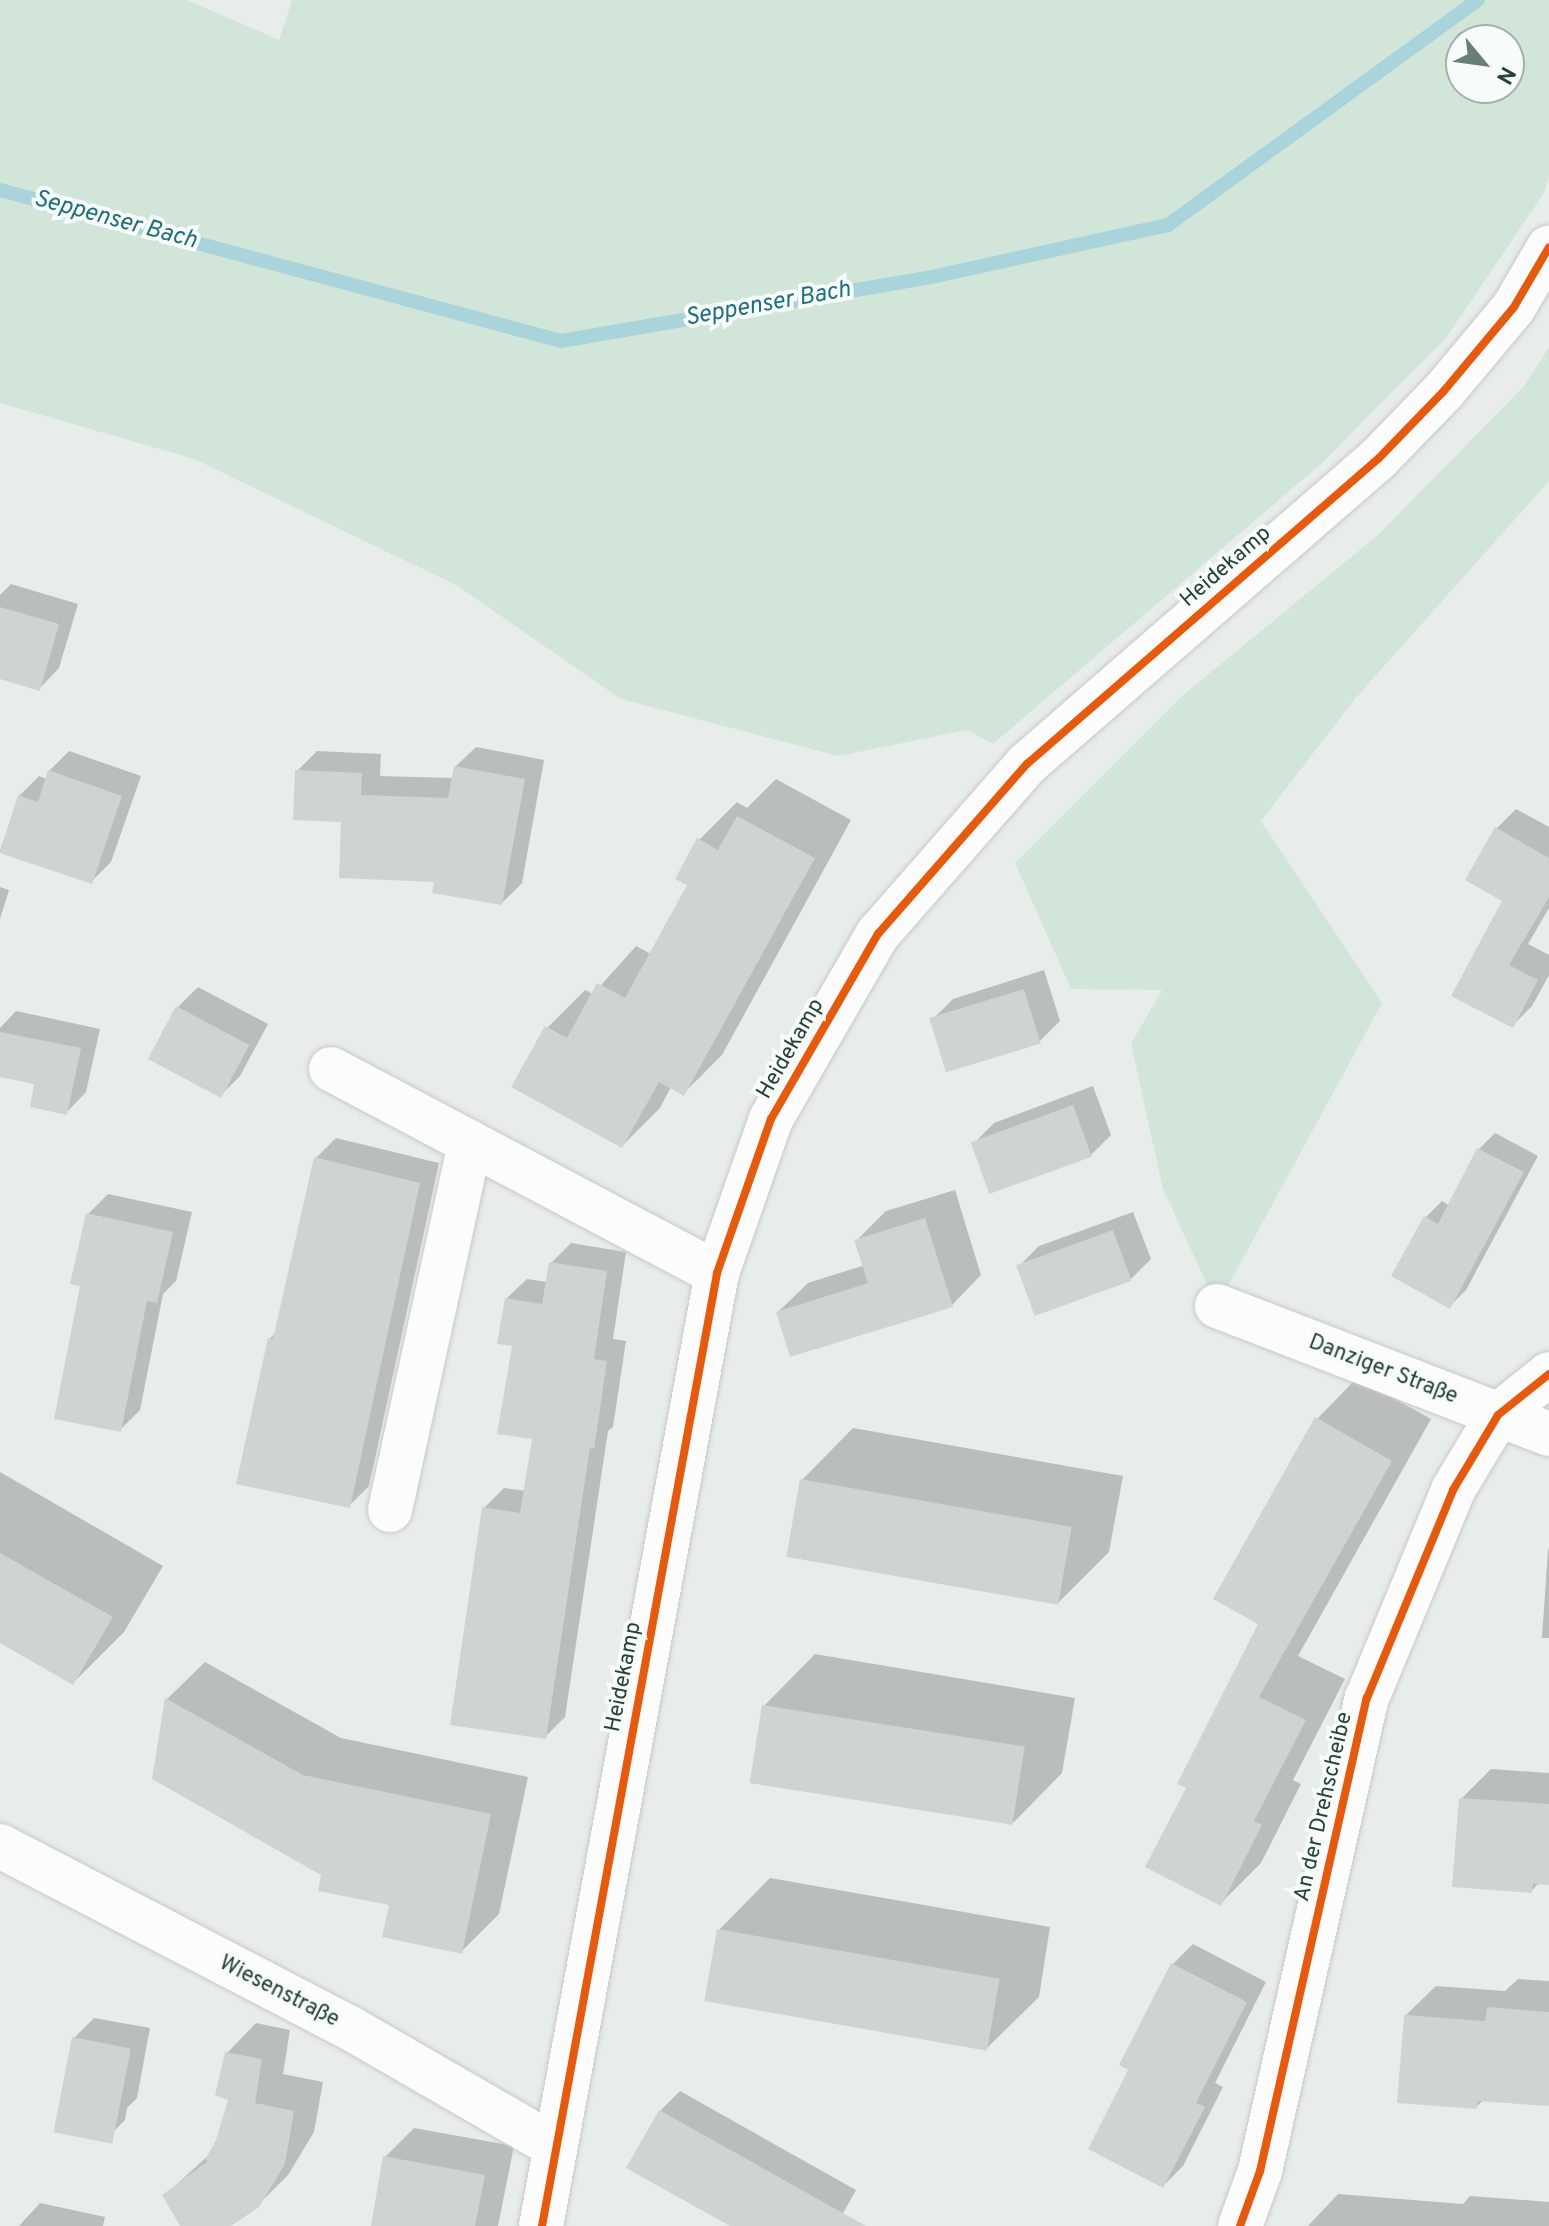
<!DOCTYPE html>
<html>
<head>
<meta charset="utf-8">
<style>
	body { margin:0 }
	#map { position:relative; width:1549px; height:2226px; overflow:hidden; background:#e8edeb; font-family:Overpass,sans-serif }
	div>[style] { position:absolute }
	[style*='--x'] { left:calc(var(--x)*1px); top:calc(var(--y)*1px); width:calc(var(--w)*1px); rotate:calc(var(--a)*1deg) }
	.green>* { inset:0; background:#d1e6d8 }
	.shadow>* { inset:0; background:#0003 }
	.stream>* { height:14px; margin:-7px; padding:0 7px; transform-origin:7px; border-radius:7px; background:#a9d4db }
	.building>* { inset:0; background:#cfd4d2; transform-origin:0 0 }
	.roads { filter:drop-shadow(0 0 2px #c5cac8) drop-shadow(0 0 2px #c5cac8) }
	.minor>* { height:44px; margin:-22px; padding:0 22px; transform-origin:22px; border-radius:22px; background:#fcfcfc }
	.cycleway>* { height:8px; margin:-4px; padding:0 4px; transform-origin:4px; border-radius:4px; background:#e8590c }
	span { translate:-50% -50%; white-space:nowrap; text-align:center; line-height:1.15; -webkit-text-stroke:8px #f7fbf9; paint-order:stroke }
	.street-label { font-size:22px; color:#24423a }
	.water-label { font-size:24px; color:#1c6f80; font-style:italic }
	.north { position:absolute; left:1445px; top:24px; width:80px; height:80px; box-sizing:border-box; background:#f7fbf9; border:2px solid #a3b1ad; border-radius:50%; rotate:119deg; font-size:22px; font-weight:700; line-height:32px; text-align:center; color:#24423a }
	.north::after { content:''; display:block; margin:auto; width:28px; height:36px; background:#697e78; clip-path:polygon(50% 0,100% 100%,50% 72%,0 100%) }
</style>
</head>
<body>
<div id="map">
	<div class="green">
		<div style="clip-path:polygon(evenodd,0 0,187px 0,279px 40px,292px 0,1549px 0,1549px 177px,1544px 193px,1446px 338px,1321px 464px,993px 744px,967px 730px,838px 756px,621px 699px,456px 585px,194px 459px,0 403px,0 0,1461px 40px,1509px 40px,1509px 88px,1461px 88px,1461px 40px)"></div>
		<div style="clip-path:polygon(1549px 347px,1549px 481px,1354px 700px,1261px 821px,1382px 1003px,1217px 1306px,1163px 1189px,1131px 1044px,1162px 990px,1071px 989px,1015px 863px,1182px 696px,1379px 534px,1524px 386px)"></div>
	</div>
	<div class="shadow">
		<div style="clip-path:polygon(11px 584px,78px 604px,59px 668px,39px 689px,0 677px,0 595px)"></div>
		<div style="clip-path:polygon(476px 747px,544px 760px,522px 883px,502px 903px,436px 880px,343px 820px,297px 771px,317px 751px,381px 754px,380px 776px,454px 778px,455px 767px)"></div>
		<div style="clip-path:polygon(69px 751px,141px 776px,111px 862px,91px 882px,0 851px,19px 796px,39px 776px,47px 779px,49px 771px)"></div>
		<div style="clip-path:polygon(776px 779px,851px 820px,722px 1055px,684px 1093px,671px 1087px,660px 1108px,622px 1146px,547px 1028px,585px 990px,593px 994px,636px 946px,651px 954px,690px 885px,699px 840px,737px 802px,747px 808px)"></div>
		<div style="clip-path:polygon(1516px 809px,1549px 827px,1549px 908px,1528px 944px,1549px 955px,1549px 975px,1532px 1006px,1512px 1026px,1496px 829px)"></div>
		<div style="clip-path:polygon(0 887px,9px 890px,0 919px)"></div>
		<div style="clip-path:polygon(1044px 970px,1060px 1021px,1040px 1041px,933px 1019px,953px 999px)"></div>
		<div style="clip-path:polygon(198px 987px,268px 1024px,240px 1076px,220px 1096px,150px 1058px,178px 1007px)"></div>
		<div style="clip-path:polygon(16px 1011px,100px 1029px,86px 1092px,66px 1113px,36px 1082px,0 1075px,0 1028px)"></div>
		<div style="clip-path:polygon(1093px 1086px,1111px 1135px,1091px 1155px,974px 1143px,994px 1123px)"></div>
		<div style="clip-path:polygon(1495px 1133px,1538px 1156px,1466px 1290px,1450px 1306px,1426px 1217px,1442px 1201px,1450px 1206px,1479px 1149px)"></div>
		<div style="clip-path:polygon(336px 1138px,439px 1163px,369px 1486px,349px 1506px,269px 1339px,277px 1332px,316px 1158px)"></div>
		<div style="clip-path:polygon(955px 1190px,981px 1275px,952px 1305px,778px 1312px,808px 1283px,865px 1265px,857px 1240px,886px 1211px)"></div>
		<div style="clip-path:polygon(108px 1194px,192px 1212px,176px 1281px,163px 1294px,140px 1410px,120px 1430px,82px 1285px,88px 1214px)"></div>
		<div style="clip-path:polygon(1133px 1212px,1151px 1259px,1131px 1279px,1019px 1266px,1039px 1246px)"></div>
		<div style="clip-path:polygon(571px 1243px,626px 1252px,613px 1339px,626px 1341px,613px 1427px,608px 1431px,565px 1717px,545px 1737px,484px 1508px,504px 1488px,526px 1491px,534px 1438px,506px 1299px,527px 1279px,548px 1282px,551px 1263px)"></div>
		<div style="clip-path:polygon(1357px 1378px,1431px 1419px,1298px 1656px,1345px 1679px,1293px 1780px,1301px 1784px,1261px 1863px,1220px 1904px,1189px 1788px,1261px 1623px,1317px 1419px)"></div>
		<div style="clip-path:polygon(853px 1428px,1123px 1476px,1109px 1552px,1057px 1604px,802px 1480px)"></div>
		<div style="clip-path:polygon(0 1472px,163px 1566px,124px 1632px,73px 1683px,0 1641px)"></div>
		<div style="clip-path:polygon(1548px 1549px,1549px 1549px,1549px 1638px,1542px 1638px)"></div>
		<div style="clip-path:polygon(815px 1654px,1075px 1698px,1062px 1773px,1011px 1825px,764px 1706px)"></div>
		<div style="clip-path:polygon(205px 1662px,341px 1738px,528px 1777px,499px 1914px,461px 1952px,391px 1904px,323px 1874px,154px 1778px,167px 1699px)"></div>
		<div style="clip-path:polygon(1491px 1769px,1549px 1773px,1549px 1883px,1540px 1882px,1531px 1891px,1461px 1799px)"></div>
		<div style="clip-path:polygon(770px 1878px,1050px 1927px,1039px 1997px,987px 2048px,719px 1930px)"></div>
		<div style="clip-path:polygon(1193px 1944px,1266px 1982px,1215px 2083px,1223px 2087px,1183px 2166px,1163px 2186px,1131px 2069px,1173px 1964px)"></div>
		<div style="clip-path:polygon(1518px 1979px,1549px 1981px,1549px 2104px,1485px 2099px,1476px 2107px,1406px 2015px,1436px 1986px,1505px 1991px)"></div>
		<div style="clip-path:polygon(94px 2018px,150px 2028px,137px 2098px,127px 2108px,125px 2120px,105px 2140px,74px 2038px)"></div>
		<div style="clip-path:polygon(256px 2023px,290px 2030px,283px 2074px,323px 2082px,314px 2132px,288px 2175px,258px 2205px,228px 2226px,182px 2226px,164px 2196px,211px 2153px,218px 2140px,231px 2099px,227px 2053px)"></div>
		<div style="clip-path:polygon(680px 2091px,856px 2190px,836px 2226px,734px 2226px,660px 2111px)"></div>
		<div style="clip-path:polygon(414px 2128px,514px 2146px,498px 2226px,373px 2226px,385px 2157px)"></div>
		<div style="clip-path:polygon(1338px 2194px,1463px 2204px,1470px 2196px,1549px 2202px,1549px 2226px,1308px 2226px)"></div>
		<div style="clip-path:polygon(40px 2203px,105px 2217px,103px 2226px,19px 2226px)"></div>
	</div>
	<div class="stream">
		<div style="--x:0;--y:190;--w:581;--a:15.06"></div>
		<div style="--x:561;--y:341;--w:381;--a:-9.8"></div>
		<div style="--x:936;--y:276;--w:238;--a:-12.4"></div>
		<div style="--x:1168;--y:225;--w:383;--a:-36"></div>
	</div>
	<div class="building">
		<div style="clip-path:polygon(0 607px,59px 624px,40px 691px,0 679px)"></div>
		<div style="clip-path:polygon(454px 766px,525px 779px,502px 905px,432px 893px,434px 882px,339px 878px,341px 822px,293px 820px,295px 770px,362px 773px,361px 795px,448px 798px)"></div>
		<div style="clip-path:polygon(48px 770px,122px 796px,92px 884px,0 853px,18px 795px,38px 802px)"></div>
		<div style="clip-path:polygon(737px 816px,815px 858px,684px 1096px,659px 1082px,622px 1148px,511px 1087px,545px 1026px,567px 1038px,597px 983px,625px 998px,687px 885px,675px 879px,697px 838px,718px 850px)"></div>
		<div style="clip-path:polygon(1495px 827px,1549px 858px,1549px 897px,1509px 965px,1538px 980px,1513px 1028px,1451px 996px,1502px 901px,1465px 880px)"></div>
		<div style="left:1024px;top:989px;width:57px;height:99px;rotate:73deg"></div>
		<div style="left:176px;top:1006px;width:83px;height:60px;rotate:28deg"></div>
		<div style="clip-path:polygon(0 1032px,81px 1048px,67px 1115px,30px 1107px,34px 1084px,0 1077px)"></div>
		<div style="left:1073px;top:1105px;width:55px;height:109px;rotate:70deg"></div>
		<div style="clip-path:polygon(1477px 1148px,1524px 1172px,1450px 1309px,1391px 1276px,1424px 1216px,1438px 1224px)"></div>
		<div style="clip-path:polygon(314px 1157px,420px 1183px,350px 1508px,236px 1484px,268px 1338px,273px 1339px)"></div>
		<div style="clip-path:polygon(86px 1213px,173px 1232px,157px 1303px,147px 1301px,121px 1432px,54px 1419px,80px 1286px,70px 1284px)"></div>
		<div style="clip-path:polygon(925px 1218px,953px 1307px,790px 1357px,776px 1312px,868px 1283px,854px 1240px)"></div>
		<div style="left:1113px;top:1230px;width:54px;height:103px;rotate:70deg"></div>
		<div style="clip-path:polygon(549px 1262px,607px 1271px,594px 1359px,607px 1361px,594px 1449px,590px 1448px,546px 1739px,450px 1725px,482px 1507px,520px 1513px,532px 1439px,497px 1434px,512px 1346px,497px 1344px,505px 1298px,542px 1304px)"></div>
		<div style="clip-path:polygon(1315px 1417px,1392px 1461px,1259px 1697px,1306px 1720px,1254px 1821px,1262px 1825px,1221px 1906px,1145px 1867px,1186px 1788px,1177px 1784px,1258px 1624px,1213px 1599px)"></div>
		<div style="left:800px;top:1479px;width:276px;height:79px;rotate:10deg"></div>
		<div style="clip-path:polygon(0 1553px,113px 1617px,73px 1685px,0 1643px)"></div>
		<div style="clip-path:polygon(165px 1698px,303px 1775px,491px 1814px,462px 1954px,382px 1937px,389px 1905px,318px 1891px,321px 1875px,152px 1779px)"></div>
		<div style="left:762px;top:1705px;width:266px;height:79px;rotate:9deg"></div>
		<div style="clip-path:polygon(1459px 1798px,1549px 1804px,1549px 1885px,1533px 1884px,1532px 1893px,1452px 1887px)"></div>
		<div style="left:717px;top:1929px;width:287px;height:73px;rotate:10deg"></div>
		<div style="clip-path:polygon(1171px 1963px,1247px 2002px,1196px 2103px,1205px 2107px,1163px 2188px,1088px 2149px,1128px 2070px,1119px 2065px)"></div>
		<div style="clip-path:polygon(1487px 2007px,1549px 2012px,1549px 2106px,1478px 2101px,1477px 2109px,1397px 2103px,1404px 2015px,1485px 2021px)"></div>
		<div style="left:72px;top:2037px;width:60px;height:97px;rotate:11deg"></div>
		<div style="clip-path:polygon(225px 2052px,262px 2059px,255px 2103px,294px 2111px,285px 2164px,259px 2207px,231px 2226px,180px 2226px,162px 2195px,208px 2161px,205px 2160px,216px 2140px,228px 2100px,215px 2095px)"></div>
		<div style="clip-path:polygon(659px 2110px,866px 2226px,730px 2226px,626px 2168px)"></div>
		<div style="clip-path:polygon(383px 2156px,485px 2175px,475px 2226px,371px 2226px)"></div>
	</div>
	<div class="roads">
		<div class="minor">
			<div style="--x:331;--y:1069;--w:437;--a:27.9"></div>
			<div style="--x:1217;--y:1306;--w:356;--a:21.1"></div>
			<div style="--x:390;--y:1510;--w:376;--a:-77.7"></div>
			<div style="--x:0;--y:1846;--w:394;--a:27.5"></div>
			<div style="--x:350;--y:2028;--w:236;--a:30"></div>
			<div style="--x:541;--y:2226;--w:969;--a:-79.54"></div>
			<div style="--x:717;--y:1273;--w:163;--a:-70.7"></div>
			<div style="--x:771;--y:1119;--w:214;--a:-60"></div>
			<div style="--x:878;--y:934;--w:226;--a:-48.8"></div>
			<div style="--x:1027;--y:764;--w:466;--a:-41"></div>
			<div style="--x:1379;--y:458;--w:92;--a:-45.9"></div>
			<div style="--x:1443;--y:392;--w:111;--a:-50.1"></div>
			<div style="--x:1514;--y:307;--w:69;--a:-59.7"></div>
			<div style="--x:1240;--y:2226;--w:59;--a:-70"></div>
			<div style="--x:1260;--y:2171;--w:485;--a:-77.3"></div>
			<div style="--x:1367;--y:1698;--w:225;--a:-67.5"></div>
			<div style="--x:1453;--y:1490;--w:87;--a:-59"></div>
			<div style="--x:1498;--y:1415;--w:65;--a:-38.8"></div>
		</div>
	</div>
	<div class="cycleway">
		<div style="--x:542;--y:2226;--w:969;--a:-79.59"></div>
		<div style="--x:717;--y:1273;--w:163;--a:-70.7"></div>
		<div style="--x:771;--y:1119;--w:214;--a:-60"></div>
		<div style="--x:878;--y:934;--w:226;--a:-48.8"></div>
		<div style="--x:1027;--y:764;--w:466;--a:-41"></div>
		<div style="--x:1379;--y:458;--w:92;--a:-45.9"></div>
		<div style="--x:1443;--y:392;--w:111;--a:-50.1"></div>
		<div style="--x:1514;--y:307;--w:69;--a:-59.7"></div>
		<div style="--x:1240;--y:2226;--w:59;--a:-70"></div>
		<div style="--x:1260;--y:2171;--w:485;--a:-77.3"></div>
		<div style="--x:1367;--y:1698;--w:225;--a:-67.5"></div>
		<div style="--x:1453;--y:1490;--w:87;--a:-59"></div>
		<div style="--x:1498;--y:1415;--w:65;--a:-38.8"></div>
	</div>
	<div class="street-label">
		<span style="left:1226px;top:567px;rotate:-41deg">Heidekamp</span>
		<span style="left:791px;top:1049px;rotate:-60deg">Heidekamp</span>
		<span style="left:1383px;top:1370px;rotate:21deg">Danziger Straße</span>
		<span style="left:624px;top:1677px;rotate:-79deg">Heidekamp</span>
		<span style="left:1324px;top:1807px;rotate:-77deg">An der Drehscheibe</span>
		<span style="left:279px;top:1992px;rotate:27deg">Wiesenstraße</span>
	</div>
	<div class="water-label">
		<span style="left:115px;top:221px;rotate:15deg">Seppenser Bach</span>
		<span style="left:768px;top:305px;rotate:-10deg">Seppenser Bach</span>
	</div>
	<div class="north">N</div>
</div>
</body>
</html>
